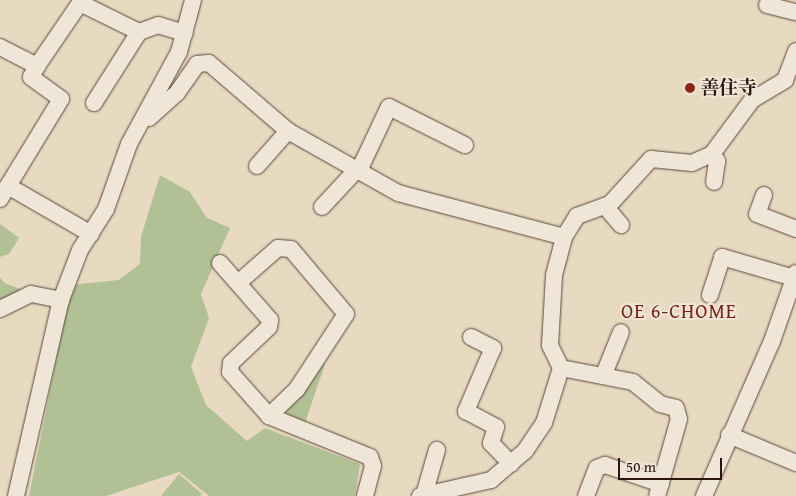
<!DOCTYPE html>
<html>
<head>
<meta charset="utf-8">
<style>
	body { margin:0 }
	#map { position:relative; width:796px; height:496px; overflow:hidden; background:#e8d9c1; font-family:"Gentium Book Plus","Noto Serif JP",serif }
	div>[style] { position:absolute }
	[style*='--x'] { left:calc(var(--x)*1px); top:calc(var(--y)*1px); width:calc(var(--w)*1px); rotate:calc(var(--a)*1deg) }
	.green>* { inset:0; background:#b2c096 }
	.roads { filter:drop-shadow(0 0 1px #5a473c) drop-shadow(0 0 1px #5a473c) }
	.minor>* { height:16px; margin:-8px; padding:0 8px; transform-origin:8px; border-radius:8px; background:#f0e6d7 }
	.dots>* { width:14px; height:14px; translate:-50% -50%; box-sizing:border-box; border:2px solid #f0e6d7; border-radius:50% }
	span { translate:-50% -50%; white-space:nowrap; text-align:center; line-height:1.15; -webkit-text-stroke:4px #f0e6d7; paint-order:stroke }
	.poi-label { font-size:19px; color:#2a160f; font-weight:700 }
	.left { translate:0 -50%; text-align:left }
	.neighbourhood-label { font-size:20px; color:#7a1f14; letter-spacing:1px }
	.scale { position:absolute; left:618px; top:458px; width:104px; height:22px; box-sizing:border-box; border:2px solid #2a160f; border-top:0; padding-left:6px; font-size:15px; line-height:18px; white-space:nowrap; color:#2a160f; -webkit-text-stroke:4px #f0e6d7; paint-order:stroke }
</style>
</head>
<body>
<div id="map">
	<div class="green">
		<div style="clip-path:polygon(160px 175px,190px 192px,207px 218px,230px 228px,201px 294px,209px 318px,191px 367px,206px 405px,247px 441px,265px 428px,360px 464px,355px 496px,209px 496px,179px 472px,106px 496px,29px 496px,71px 285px,119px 280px,140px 264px,141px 237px)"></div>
		<div style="clip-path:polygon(0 224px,19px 238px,9px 254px,0 257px)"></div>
		<div style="clip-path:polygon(0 278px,5px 283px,23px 290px,0 303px)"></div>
		<div style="clip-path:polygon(320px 362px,325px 364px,304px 426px,288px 419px,286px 409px)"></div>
		<div style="clip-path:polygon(179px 474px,202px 494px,200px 496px,161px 496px)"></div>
	</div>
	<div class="roads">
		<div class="minor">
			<div style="--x:80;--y:3;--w:66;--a:26.2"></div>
			<div style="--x:139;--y:32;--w:20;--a:-20"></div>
			<div style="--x:158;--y:25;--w:28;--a:17"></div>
			<div style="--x:767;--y:5;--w:30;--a:14"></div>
			<div style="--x:0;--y:47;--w:42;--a:27.2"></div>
			<div style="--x:37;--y:66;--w:80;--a:-55.7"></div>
			<div style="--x:94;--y:103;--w:84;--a:-57.6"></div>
			<div style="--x:149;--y:118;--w:38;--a:-42"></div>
			<div style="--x:177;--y:93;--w:35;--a:-55"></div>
			<div style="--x:197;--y:64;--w:12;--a:-5"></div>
			<div style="--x:209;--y:63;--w:104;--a:40.7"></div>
			<div style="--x:288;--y:131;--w:126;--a:29.4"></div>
			<div style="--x:398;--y:193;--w:172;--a:14.8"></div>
			<div style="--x:712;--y:154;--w:9;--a:54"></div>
			<div style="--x:717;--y:161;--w:21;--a:98"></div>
			<div style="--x:257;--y:166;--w:47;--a:-48.5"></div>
			<div style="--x:8;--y:186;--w:96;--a:30"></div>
			<div style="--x:764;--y:195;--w:20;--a:110"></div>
			<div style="--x:757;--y:214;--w:42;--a:21"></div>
			<div style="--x:0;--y:199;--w:117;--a:-58.6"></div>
			<div style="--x:61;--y:99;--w:37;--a:-144"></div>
			<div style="--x:31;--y:77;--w:13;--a:-61"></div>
			<div style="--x:605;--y:206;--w:25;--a:50"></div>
			<div style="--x:322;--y:207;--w:59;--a:-47.1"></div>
			<div style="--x:362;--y:164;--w:63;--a:-64.7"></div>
			<div style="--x:389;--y:107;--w:85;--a:26.6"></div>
			<div style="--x:220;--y:263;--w:76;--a:48.7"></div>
			<div style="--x:270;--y:320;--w:7;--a:98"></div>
			<div style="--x:269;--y:327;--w:52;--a:136.5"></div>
			<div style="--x:231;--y:363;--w:9;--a:96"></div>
			<div style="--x:230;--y:372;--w:59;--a:48.4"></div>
			<div style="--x:269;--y:416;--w:109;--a:22.1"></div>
			<div style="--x:370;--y:457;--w:9;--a:72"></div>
			<div style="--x:373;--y:466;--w:31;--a:105"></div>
			<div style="--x:238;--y:283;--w:53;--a:-41.2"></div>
			<div style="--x:278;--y:248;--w:13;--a:4"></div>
			<div style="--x:291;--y:249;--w:85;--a:49.8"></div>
			<div style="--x:346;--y:314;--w:90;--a:123.2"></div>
			<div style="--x:297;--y:389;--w:39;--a:136"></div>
			<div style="--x:710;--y:295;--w:40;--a:-72"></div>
			<div style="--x:722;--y:257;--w:75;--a:16.3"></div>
			<div style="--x:0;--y:309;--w:34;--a:-26"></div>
			<div style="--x:31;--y:294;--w:31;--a:11"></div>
			<div style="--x:471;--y:337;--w:25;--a:27"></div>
			<div style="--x:493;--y:348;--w:69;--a:113.2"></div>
			<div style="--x:466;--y:411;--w:34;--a:28"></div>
			<div style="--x:496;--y:427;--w:17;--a:107"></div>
			<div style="--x:491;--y:443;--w:29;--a:46"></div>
			<div style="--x:561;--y:368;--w:73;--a:11"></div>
			<div style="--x:633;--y:382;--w:35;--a:39"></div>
			<div style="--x:660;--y:404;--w:16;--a:14"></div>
			<div style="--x:676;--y:408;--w:11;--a:75"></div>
			<div style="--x:679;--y:419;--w:80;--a:105.9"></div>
			<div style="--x:604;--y:374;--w:45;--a:-68"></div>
			<div style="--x:729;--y:435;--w:73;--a:22.7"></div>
			<div style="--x:424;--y:495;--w:47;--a:-73.9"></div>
			<div style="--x:16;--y:496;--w:201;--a:-77.1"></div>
			<div style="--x:61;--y:300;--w:53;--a:-69.2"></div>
			<div style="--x:80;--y:250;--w:49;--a:-57.6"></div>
			<div style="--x:106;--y:209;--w:69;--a:-70.5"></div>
			<div style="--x:129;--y:144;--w:105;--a:-61.5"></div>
			<div style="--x:179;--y:52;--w:54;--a:-74.9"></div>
			<div style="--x:420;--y:496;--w:73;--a:-12.7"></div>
			<div style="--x:491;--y:480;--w:45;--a:-40.5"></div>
			<div style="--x:525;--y:451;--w:34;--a:-56"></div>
			<div style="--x:544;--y:423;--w:58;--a:-72.8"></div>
			<div style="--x:561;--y:368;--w:25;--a:-116"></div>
			<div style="--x:550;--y:345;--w:70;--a:-86.7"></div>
			<div style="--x:554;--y:275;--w:39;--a:-75"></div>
			<div style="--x:564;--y:237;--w:25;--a:-58"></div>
			<div style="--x:577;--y:216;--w:35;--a:-20"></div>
			<div style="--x:610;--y:204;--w:61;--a:-47.7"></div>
			<div style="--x:651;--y:159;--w:41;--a:5.6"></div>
			<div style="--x:692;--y:163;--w:22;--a:-24"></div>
			<div style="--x:712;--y:154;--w:67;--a:-53.5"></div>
			<div style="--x:752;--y:100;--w:39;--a:-31"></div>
			<div style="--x:785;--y:80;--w:31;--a:-69"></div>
			<div style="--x:586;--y:496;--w:30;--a:-69"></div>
			<div style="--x:597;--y:468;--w:9;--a:-21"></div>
			<div style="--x:605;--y:465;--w:59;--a:18.7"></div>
			<div style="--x:704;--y:496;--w:169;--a:-66.3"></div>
			<div style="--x:772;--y:341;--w:72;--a:-70.6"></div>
		</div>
	</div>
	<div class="dots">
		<div style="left:690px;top:88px;background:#8f2418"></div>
	</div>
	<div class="poi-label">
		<span class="left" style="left:700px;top:88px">善住寺</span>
	</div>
	<div class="neighbourhood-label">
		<span style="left:679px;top:310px">OE 6-CHOME</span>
	</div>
	<div class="scale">50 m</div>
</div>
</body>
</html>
